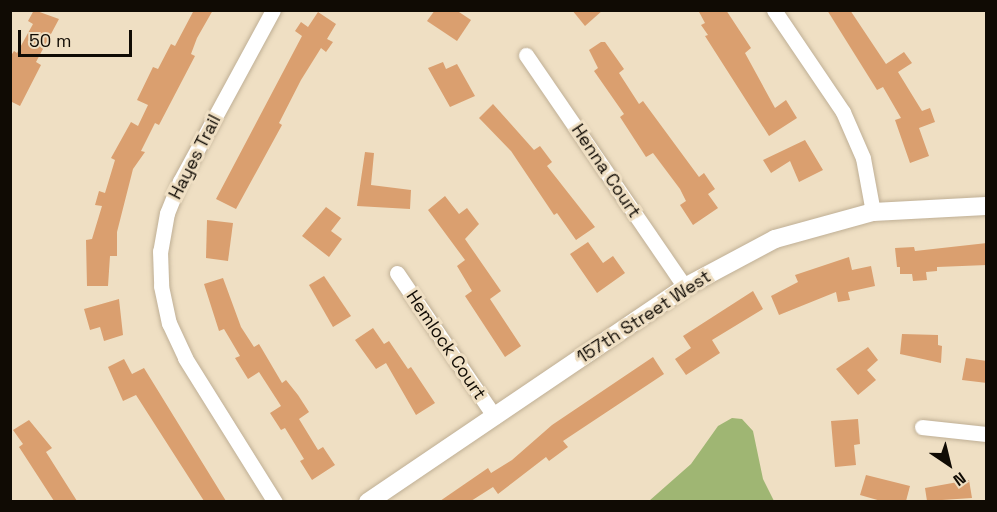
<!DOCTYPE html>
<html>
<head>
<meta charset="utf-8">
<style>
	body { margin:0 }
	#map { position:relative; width:997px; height:512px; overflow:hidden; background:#efdfc3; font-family:"Space Grotesk",sans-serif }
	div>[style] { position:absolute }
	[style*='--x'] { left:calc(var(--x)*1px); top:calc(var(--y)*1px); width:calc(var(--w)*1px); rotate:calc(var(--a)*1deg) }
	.water>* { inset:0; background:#9fb673 }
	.building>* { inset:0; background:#da9f6f }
	.roads { filter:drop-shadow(0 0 2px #bfaf95) drop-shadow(0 0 2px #bfaf95) }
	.minor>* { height:15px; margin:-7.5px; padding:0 7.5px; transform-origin:7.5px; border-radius:7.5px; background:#fff }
	.tertiary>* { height:18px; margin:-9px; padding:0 9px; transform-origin:9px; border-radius:9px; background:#fff }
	span { translate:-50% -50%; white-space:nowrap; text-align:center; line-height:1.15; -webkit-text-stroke:6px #efdfc3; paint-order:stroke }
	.street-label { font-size:18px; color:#100b04 }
	.frame { position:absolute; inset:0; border:12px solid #100b04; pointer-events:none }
	.north { position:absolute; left:919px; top:434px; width:60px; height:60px; -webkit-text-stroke:4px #efdfc3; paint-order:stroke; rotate:145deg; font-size:16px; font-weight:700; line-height:24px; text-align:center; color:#100b04 }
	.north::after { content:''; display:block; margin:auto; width:21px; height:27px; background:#100b04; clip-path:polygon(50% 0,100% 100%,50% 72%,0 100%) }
	.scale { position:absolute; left:18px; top:30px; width:114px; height:27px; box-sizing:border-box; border:3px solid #100b04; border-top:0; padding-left:8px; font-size:18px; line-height:21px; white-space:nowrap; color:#100b04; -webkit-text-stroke:4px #efdfc3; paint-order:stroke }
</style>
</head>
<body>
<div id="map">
	<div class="water">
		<div style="clip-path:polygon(732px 418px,742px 419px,753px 431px,763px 479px,774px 501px,649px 501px,691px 464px,718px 426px)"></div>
	</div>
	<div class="building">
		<div style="clip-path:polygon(34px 10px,59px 19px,36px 62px,41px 65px,20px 106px,10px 101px,10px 57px,14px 51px,17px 53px,33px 24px,28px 21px)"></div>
		<div style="clip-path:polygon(194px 10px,213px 10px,197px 38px,191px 54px,195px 56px,159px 125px,155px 123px,141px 151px,145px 152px,133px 169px,117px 232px,117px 256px,110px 256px,108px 286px,87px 286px,86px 240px,92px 239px,102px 206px,95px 205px,99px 191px,105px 193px,115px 160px,111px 158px,131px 122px,138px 126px,148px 105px,137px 100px,153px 67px,158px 69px,171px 44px,175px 46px)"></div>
		<div style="clip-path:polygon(435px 10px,456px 10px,471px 20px,457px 41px,427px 21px)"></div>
		<div style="clip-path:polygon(572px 10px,603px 10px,585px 26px)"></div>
		<div style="clip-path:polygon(698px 10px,726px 10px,751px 48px,745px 53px,775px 108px,786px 100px,797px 118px,769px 136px,705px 36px,708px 35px,701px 25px,705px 23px)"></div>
		<div style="clip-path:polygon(827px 10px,850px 10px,886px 64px,904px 52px,912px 63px,898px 72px,922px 111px,930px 108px,935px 122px,919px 128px,929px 156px,910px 163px,895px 120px,901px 118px,883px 87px,877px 90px)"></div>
		<div style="clip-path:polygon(318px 12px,336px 24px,327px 39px,333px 42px,326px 52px,321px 48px,301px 80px,279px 123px,282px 125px,236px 209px,216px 199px,302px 36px,295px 31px,301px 22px,308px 27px)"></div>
		<div style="clip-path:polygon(601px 42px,605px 42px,624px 69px,619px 73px,639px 104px,643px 101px,699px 177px,704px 173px,715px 189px,708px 194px,718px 208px,693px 225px,680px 205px,686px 201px,680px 189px,653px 153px,646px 157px,620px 117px,624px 114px,594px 71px,598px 68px,589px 50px)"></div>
		<div style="clip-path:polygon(443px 62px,446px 69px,457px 64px,475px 96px,450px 107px,428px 68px)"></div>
		<div style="clip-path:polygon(493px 104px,534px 150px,540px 146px,552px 162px,547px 166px,595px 227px,576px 240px,557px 213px,554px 215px,511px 151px,479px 118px)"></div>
		<div style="clip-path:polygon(805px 140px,823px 170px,799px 182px,790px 161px,771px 173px,763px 160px)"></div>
		<div style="clip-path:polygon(365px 152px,374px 153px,371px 185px,411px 190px,410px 209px,357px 206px)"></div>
		<div style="clip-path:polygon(445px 196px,459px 214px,467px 208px,479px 224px,465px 239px,501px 291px,490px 299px,521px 346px,505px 357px,465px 296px,472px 291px,457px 266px,465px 260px,428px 210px)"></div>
		<div style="clip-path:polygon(326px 207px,341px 218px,331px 231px,342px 239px,329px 257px,302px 236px)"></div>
		<div style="clip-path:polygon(207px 220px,233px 223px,228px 261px,206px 258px)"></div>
		<div style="clip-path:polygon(588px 242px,603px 263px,613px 256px,625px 273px,597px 293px,570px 254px)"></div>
		<div style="clip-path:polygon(987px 243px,987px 265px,937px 267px,937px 271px,926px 272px,927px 280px,913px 281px,912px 274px,900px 274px,900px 267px,897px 267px,895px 248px,914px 247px,915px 251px)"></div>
		<div style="clip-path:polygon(849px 257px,852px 270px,871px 266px,875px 286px,848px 292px,850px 300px,838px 302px,836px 292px,779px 315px,771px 296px,798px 282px,795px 275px)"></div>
		<div style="clip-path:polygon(324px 276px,351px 316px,333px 327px,309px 285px)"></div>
		<div style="clip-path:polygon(223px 278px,241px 327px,254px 347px,259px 344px,262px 349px,282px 383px,286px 380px,298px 395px,309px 412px,299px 419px,318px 450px,323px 447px,335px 465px,312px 480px,300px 461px,304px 459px,285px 428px,281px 430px,270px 413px,281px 406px,259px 372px,248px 379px,235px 358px,240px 356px,224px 329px,219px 331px,204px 284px)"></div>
		<div style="clip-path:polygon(753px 291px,763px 309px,712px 340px,720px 353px,686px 375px,675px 359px,691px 348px,683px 336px)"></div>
		<div style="clip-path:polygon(119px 299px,123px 335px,104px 341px,100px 327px,90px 330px,84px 309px)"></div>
		<div style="clip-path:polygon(373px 328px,384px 344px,389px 341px,408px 369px,411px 367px,435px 403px,416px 415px,386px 363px,376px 369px,355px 340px)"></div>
		<div style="clip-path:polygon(902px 334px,938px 335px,938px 345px,942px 346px,941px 363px,900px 354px)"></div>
		<div style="clip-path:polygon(868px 347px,878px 360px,867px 370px,876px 380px,858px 395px,836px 369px)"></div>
		<div style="clip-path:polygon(653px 357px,664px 374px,563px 441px,568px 447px,549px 461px,546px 457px,498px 494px,493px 487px,471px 501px,440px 501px,488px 468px,491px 473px,512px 460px,552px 425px)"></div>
		<div style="clip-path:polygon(966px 358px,987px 361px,987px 383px,962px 380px)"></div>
		<div style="clip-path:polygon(124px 359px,132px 374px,144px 368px,226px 501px,204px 501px,136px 395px,123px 401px,108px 367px)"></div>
		<div style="clip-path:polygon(858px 419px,860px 444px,854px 445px,856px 465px,835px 467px,831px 421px)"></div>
		<div style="clip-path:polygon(29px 420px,52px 448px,46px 452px,77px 501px,54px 501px,19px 447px,23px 444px,13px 430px)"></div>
		<div style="clip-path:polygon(866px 475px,910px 486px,906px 501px,881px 501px,860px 495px)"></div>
		<div style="clip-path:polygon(969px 480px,972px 498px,927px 501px,925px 488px)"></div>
	</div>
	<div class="roads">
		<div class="minor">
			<div style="--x:273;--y:10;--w:195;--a:118.5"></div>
			<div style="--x:180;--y:181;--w:35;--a:112"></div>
			<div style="--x:167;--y:213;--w:39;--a:100"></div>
			<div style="--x:160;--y:251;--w:35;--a:88"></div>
			<div style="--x:161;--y:286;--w:38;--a:78"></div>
			<div style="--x:169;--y:323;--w:38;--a:65"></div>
			<div style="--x:185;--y:358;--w:170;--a:58"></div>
			<div style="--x:774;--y:10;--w:123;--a:55.9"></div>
			<div style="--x:843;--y:112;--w:50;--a:66.5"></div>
			<div style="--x:863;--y:158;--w:55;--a:79.5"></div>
			<div style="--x:526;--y:55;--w:281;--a:55.6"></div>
			<div style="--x:397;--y:273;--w:174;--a:55.8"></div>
			<div style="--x:922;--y:427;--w:64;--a:6.2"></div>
		</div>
		<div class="tertiary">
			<div style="--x:368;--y:502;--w:383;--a:-34.1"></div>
			<div style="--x:685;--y:287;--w:102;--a:-28.1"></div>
			<div style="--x:775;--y:239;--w:102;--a:-15.4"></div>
			<div style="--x:873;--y:212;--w:113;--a:-3"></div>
		</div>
	</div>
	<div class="street-label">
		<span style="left:195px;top:157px;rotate:-63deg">Hayes Trail</span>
		<span style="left:606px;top:171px;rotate:56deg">Henna Court</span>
		<span style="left:644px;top:317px;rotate:-33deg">157th Street West</span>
		<span style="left:446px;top:345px;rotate:56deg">Hemlock Court</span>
	</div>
	<div class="frame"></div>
	<div class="north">N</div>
	<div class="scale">50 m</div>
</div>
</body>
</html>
